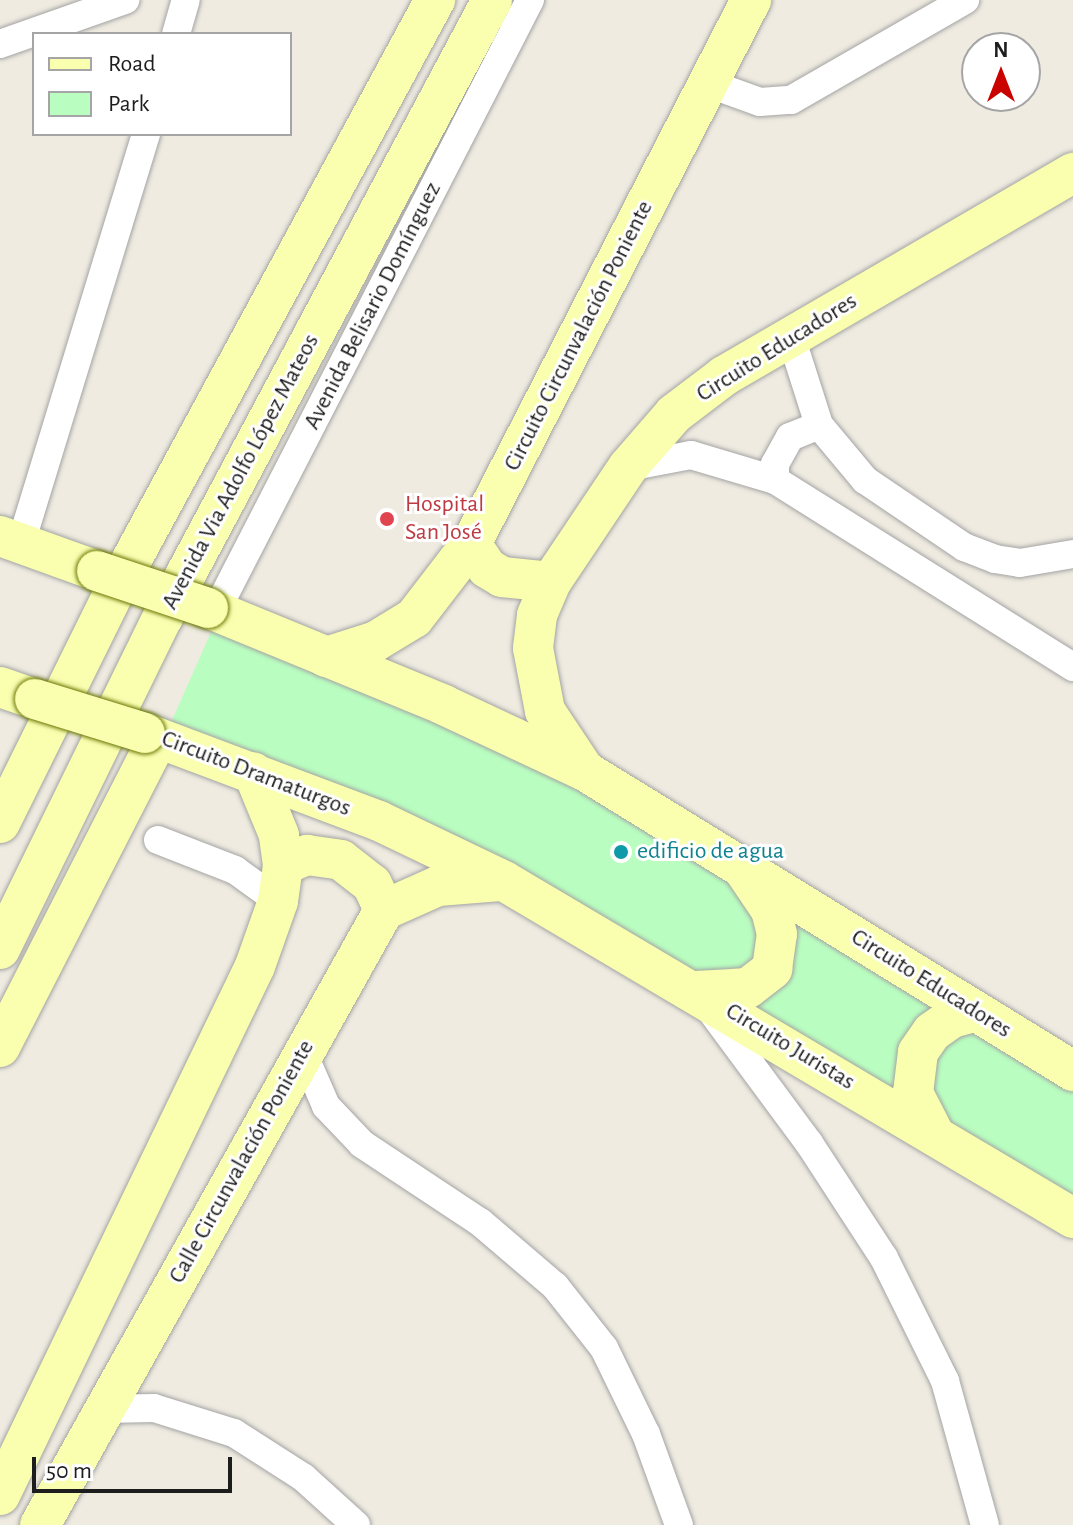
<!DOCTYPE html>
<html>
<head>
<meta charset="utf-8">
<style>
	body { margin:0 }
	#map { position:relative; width:1073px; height:1525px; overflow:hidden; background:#efebe1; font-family:"Alegreya Sans",sans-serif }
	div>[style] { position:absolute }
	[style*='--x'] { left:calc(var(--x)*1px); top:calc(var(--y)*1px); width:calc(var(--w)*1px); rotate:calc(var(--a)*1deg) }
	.park>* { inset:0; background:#b9fec0 }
	.roads { filter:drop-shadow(0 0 2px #a4a4a4) drop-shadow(0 0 2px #a4a4a4) }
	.minor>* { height:28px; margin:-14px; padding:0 14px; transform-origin:14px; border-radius:14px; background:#fff }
	.secondary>* { height:40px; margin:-20px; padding:0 20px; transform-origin:20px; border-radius:20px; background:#faffb0 }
	.bridges { filter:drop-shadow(0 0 2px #697700) drop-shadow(0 0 2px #697700) }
	.secondary-bridge>* { height:40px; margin:-20px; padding:0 20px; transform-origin:20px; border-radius:20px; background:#faffb0 }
	.dots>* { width:22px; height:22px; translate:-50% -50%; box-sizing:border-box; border:4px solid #fff; border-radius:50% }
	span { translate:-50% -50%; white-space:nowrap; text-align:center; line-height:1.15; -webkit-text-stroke:6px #fff; paint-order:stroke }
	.street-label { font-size:24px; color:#1d1d1d }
	.health-label { font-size:24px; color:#be3a42 }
	.left { translate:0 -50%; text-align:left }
	.culture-label { font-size:24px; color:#0d838f }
	.legend { position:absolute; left:32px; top:32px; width:260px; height:104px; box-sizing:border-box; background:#fff; border:2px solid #a5a5a5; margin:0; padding:10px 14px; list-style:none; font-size:24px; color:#1d1d1d }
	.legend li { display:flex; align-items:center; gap:16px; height:40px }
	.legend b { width:40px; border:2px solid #a5a5a5 }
	.north { position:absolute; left:961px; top:32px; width:80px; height:80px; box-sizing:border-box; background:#fff; border:2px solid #a5a5a5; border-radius:50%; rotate:0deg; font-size:22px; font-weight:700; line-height:32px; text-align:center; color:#1d1d1d }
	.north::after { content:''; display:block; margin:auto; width:28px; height:36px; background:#c90200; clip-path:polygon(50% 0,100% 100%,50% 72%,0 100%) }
	.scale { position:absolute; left:32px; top:1457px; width:200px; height:36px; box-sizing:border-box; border:4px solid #1d1d1d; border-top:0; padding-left:10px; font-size:24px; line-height:28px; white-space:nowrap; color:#1d1d1d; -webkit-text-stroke:6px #fff; paint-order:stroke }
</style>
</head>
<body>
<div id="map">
	<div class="park">
		<div style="clip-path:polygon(219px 614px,444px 705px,1073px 1066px,1073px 1203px,819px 1052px,165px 736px)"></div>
	</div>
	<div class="roads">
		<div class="minor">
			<div style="--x:176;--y:34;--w:35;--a:-74"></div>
			<div style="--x:0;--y:44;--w:133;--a:-19.4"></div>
			<div style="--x:710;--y:84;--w:53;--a:19.8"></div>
			<div style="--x:760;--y:102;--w:31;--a:-4"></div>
			<div style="--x:791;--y:100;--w:201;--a:-29.9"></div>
			<div style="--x:791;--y:337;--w:92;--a:72.3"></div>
			<div style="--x:819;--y:425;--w:72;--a:50.1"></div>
			<div style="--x:865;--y:480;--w:120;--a:34.1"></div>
			<div style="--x:964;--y:547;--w:33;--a:21"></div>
			<div style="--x:995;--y:559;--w:25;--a:9"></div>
			<div style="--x:1020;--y:563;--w:54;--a:-9.6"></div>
			<div style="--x:628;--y:467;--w:64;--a:-10.8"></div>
			<div style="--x:691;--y:455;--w:88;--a:16.6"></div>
			<div style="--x:775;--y:480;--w:352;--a:32.1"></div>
			<div style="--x:775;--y:480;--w:16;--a:-90"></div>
			<div style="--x:775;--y:464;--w:31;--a:-61"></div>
			<div style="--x:790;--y:437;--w:31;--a:-22"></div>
			<div style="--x:21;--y:543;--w:428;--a:-73"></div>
			<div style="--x:216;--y:611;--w:687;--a:-62.8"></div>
			<div style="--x:158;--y:840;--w:83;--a:21.3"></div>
			<div style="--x:235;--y:870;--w:53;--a:35.8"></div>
			<div style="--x:709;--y:1008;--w:168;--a:53.5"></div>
			<div style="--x:809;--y:1143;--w:137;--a:56.9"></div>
			<div style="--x:884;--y:1258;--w:137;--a:63.6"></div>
			<div style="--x:945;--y:1381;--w:149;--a:74.5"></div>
			<div style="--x:303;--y:1053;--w:58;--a:66.5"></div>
			<div style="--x:326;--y:1106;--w:52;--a:46.5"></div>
			<div style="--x:362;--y:1144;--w:141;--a:33.5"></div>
			<div style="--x:480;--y:1222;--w:99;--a:40.5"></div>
			<div style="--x:555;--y:1286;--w:79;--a:51.7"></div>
			<div style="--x:604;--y:1348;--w:96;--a:64"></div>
			<div style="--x:646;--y:1434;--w:97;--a:70.1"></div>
			<div style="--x:102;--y:1409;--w:52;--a:-1.1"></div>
			<div style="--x:154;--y:1408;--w:84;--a:17.4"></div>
			<div style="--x:234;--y:1433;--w:83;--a:32.7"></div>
			<div style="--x:304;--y:1478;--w:70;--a:42.1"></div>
		</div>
		<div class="secondary">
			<div style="--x:0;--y:536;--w:103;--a:19.8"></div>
			<div style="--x:471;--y:544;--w:29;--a:56"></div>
			<div style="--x:487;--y:568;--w:17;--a:31"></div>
			<div style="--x:502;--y:577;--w:49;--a:5.8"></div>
			<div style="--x:208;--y:608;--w:255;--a:22.3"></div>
			<div style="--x:444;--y:705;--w:156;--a:25.1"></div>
			<div style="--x:585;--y:771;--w:573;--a:31.58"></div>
			<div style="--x:326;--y:657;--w:52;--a:-17.7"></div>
			<div style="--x:376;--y:641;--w:44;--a:-31.2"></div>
			<div style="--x:414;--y:618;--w:93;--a:-52.4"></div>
			<div style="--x:471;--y:544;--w:612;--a:-62.76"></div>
			<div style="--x:0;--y:687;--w:37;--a:19"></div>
			<div style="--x:145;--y:733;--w:250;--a:20.6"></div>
			<div style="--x:379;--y:821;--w:139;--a:25.6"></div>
			<div style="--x:504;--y:881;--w:661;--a:30.64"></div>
			<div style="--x:585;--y:771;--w:72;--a:-123.7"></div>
			<div style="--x:545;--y:711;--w:64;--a:-100.8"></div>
			<div style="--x:533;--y:648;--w:33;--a:-83"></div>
			<div style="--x:537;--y:615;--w:36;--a:-67"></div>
			<div style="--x:551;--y:582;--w:138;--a:-56.2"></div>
			<div style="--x:628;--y:467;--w:70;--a:-49"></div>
			<div style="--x:674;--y:414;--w:63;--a:-37.2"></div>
			<div style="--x:724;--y:376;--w:404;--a:-30.2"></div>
			<div style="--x:0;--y:823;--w:255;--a:-63.7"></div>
			<div style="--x:113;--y:594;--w:676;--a:-61.54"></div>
			<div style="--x:283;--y:865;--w:26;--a:-23"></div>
			<div style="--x:307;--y:855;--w:34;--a:8"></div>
			<div style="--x:341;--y:860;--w:39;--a:38"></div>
			<div style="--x:372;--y:884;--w:29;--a:65"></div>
			<div style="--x:0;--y:949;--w:370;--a:-63.9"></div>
			<div style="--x:163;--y:617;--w:699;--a:-61.93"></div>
			<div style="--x:696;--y:991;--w:52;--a:-3.3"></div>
			<div style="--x:748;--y:988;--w:31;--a:-38"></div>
			<div style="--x:772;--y:969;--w:35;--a:-82"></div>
			<div style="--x:777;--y:934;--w:25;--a:-104"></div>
			<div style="--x:771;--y:910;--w:45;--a:-124"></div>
			<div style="--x:0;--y:1047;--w:347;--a:-62.9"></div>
			<div style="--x:932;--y:1130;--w:42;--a:-117.2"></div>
			<div style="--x:913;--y:1093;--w:41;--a:-83"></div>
			<div style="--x:918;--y:1052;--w:24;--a:-55"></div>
			<div style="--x:932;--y:1032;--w:24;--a:-35"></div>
			<div style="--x:952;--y:1018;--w:24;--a:-15"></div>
			<div style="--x:0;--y:1495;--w:587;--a:-64.26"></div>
			<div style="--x:255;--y:966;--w:69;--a:-70.5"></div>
			<div style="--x:278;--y:901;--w:36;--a:-82"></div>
			<div style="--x:283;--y:865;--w:30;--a:-98"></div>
			<div style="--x:279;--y:835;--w:68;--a:-112.4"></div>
			<div style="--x:40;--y:1525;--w:705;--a:-60.78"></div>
			<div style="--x:384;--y:910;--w:59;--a:-24"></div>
			<div style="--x:438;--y:886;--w:62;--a:-4.6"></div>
		</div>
	</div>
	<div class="bridges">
		<div class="secondary-bridge">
			<div style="--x:97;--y:571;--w:117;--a:18.4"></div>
			<div style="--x:35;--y:699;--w:115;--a:17.2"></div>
		</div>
	</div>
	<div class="dots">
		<div style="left:387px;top:519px;background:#e0444e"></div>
		<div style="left:621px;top:852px;background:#0f9aa8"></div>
	</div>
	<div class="street-label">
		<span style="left:373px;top:306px;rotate:-63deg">Avenida Belisario Domínguez</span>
		<span style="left:579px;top:336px;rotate:-63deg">Circuito Circunvalación Poniente</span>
		<span style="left:777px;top:348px;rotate:-32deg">Circuito Educadores</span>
		<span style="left:241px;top:472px;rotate:-62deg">Avenida Via Adolfo López Mateos</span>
		<span style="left:256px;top:774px;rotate:21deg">Circuito Dramaturgos</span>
		<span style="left:931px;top:984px;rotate:32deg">Circuito Educadores</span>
		<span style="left:790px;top:1047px;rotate:31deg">Circuito Juristas</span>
		<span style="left:242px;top:1162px;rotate:-61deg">Calle Circunvalación Poniente</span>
	</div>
	<div class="health-label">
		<span class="left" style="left:405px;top:519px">Hospital<br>San José</span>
	</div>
	<div class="culture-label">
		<span class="left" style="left:637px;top:852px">edificio de agua</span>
	</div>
	<ul class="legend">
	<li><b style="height:10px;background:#faffb0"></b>Road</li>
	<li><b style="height:22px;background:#b9fec0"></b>Park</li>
	</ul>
	<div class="north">N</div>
	<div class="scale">50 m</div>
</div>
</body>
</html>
